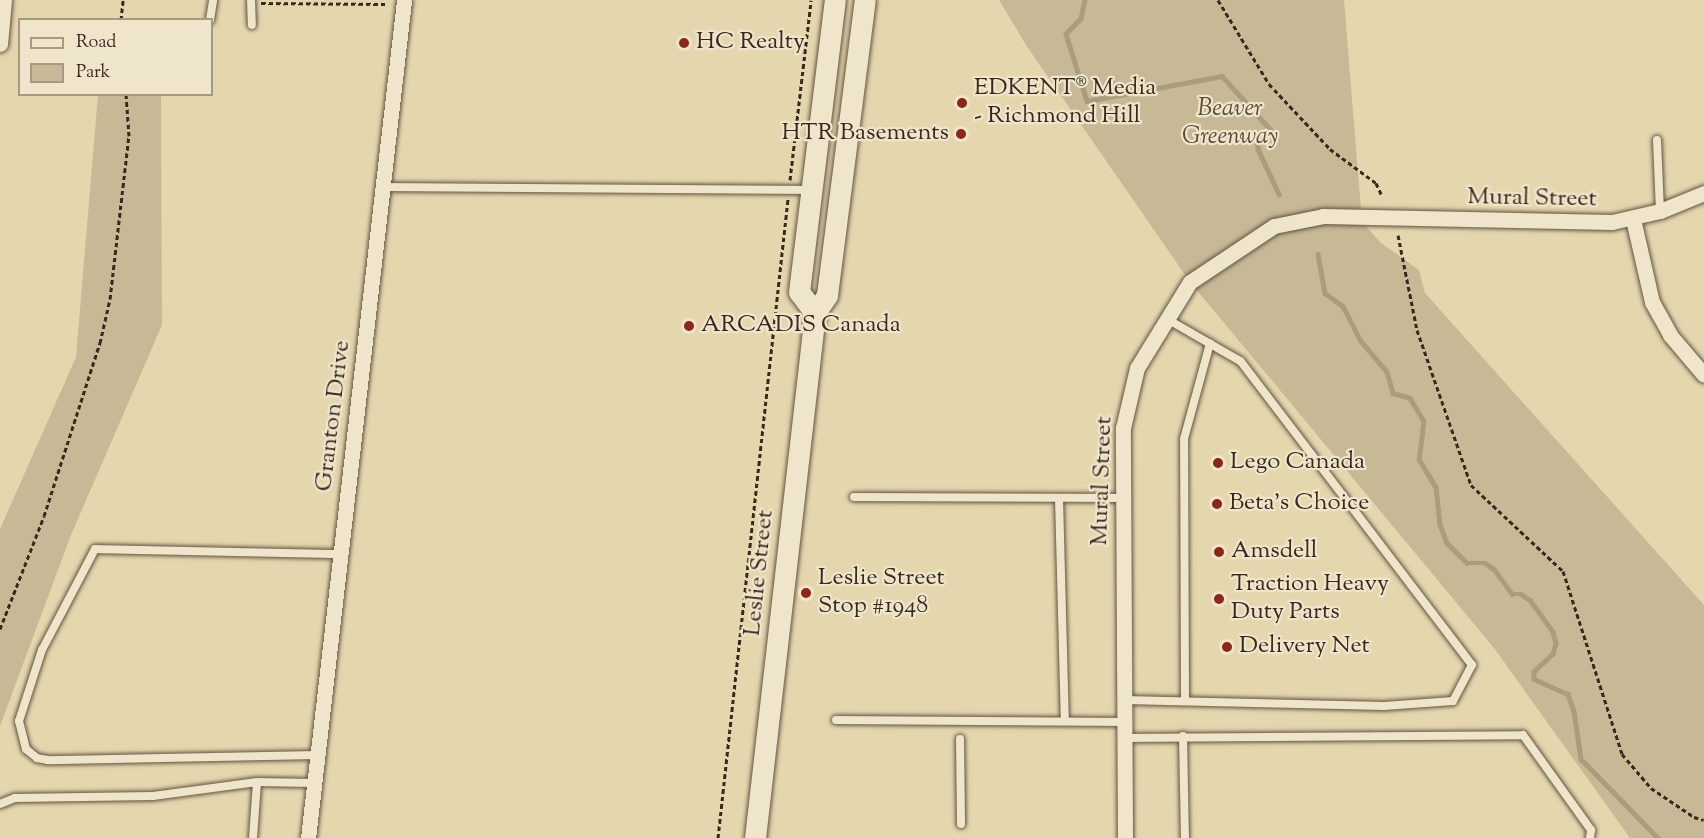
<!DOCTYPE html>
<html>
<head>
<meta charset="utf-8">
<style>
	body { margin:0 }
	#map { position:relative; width:1704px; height:838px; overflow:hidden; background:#e5d7ad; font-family:"Sorts Mill Goudy",serif }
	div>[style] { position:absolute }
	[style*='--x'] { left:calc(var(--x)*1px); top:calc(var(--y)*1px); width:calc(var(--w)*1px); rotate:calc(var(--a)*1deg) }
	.green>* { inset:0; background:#c7b995 }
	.stream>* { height:4.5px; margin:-2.25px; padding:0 2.25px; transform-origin:2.25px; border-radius:2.25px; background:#aa9c7d }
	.path>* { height:3px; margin-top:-1.5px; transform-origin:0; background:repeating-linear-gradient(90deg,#372820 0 4.5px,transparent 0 7.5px) }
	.roads { filter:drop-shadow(0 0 2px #625443) drop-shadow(0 0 2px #625443) }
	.service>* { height:8px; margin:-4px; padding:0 4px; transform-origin:4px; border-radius:4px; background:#eee5ca }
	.minor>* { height:15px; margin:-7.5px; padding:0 7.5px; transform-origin:7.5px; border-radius:7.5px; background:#eee5ca }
	.secondary>* { height:21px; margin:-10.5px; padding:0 10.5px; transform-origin:10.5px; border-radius:10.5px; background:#eee5ca }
	.dots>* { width:16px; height:16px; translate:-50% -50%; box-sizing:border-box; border:3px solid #eee5ca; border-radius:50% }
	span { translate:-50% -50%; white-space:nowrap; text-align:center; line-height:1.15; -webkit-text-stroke:4.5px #eee5ca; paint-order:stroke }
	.poi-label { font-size:24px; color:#372820 }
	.left { translate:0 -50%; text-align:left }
	.right { translate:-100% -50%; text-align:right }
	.park-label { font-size:24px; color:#5b4c3d; font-style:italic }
	.street-label { font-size:24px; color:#372820 }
	.legend { position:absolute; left:18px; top:18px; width:195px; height:78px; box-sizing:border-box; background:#eee5ca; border:2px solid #a59986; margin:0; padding:8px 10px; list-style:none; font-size:18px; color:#372820 }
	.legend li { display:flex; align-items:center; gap:12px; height:30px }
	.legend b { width:30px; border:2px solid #a59986 }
</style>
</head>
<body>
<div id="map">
	<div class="green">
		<div style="clip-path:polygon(999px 0,1344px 0,1362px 222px,1381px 243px,1419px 270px,1425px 293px,1704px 605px,1704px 838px,1630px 838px,1494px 648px,1190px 282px,1028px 48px)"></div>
		<div style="clip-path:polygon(98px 95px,161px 95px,162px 325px,71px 535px,0 726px,0 529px,76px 357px)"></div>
	</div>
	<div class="stream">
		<div style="--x:1085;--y:0;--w:19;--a:102"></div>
		<div style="--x:1081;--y:19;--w:21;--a:135"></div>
		<div style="--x:1066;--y:34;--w:70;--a:72.6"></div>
		<div style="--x:1087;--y:101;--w:137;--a:-10.5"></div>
		<div style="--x:1222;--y:76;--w:72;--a:47.8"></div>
		<div style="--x:1270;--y:129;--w:7;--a:74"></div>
		<div style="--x:1272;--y:136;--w:15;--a:160"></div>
		<div style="--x:1258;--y:141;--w:8;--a:90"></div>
		<div style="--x:1258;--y:149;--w:50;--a:65"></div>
		<div style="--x:1318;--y:254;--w:40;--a:80"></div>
		<div style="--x:1325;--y:293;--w:22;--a:36"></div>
		<div style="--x:1343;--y:306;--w:39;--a:63"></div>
		<div style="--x:1361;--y:341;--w:40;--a:50"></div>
		<div style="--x:1387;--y:372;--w:22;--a:74"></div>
		<div style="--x:1393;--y:393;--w:18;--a:16"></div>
		<div style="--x:1410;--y:398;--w:27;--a:59"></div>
		<div style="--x:1424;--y:421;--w:38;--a:97"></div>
		<div style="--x:1419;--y:459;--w:33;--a:59"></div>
		<div style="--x:1436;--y:487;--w:37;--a:84"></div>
		<div style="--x:1440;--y:524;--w:20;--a:70"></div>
		<div style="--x:1447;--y:543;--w:28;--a:45"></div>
		<div style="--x:1467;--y:563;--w:18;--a:0"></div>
		<div style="--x:1485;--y:563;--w:11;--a:34"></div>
		<div style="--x:1494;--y:569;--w:31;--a:54"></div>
		<div style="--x:1512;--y:594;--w:9;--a:0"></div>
		<div style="--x:1521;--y:594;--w:11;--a:34"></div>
		<div style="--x:1530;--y:600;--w:39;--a:54"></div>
		<div style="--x:1553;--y:632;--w:11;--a:75"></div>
		<div style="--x:1556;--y:643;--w:11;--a:105"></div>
		<div style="--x:1553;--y:654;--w:26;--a:137"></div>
		<div style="--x:1534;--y:672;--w:7;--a:90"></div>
		<div style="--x:1534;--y:679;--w:37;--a:24"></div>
		<div style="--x:1568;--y:694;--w:18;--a:71"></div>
		<div style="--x:1574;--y:711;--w:49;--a:81.7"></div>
		<div style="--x:1581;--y:759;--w:110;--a:45.7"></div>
	</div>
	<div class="path">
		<div style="--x:1218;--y:0;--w:98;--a:58.7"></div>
		<div style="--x:1269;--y:84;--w:89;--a:46.8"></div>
		<div style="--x:1330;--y:149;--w:57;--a:36.5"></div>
		<div style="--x:1376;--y:183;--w:14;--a:65"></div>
		<div style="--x:261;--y:3;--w:124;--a:0.5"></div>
		<div style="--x:121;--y:20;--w:20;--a:-84"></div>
		<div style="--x:790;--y:180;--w:181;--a:-83.3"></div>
		<div style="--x:1398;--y:235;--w:97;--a:78.7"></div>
		<div style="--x:1417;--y:330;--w:164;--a:70.8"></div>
		<div style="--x:1471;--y:485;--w:126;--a:43.1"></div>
		<div style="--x:1563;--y:571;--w:192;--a:72.1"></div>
		<div style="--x:1622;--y:754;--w:45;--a:49.5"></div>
		<div style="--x:1651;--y:788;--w:52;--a:34"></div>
		<div style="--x:1694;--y:817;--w:10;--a:17"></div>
		<div style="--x:0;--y:629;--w:121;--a:-68.7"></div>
		<div style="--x:44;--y:516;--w:182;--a:-72.1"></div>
		<div style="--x:100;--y:343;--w:45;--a:-77.2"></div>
		<div style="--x:110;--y:299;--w:164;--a:-83.4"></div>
		<div style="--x:129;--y:136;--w:42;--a:-94.1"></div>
		<div style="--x:718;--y:838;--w:643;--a:-83.75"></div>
	</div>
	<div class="roads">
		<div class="service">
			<div style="--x:251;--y:0;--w:25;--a:88"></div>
			<div style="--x:210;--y:20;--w:20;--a:-81"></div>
			<div style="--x:1657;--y:140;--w:71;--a:87.6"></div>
			<div style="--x:383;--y:187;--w:427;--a:0.4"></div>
			<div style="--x:854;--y:497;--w:269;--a:0.2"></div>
			<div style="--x:1059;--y:498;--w:223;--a:88.5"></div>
			<div style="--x:1124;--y:700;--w:260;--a:1.3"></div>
			<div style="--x:1384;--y:706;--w:69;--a:-4.1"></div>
			<div style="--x:1453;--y:701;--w:41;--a:-62.2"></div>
			<div style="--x:1472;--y:665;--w:382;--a:-127.3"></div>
			<div style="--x:1240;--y:361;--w:84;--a:-150.1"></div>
			<div style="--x:1185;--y:701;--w:262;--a:-90.2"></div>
			<div style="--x:1184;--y:439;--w:99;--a:-74.8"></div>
			<div style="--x:836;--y:720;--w:288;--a:0.4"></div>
			<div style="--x:1183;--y:736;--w:102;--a:88.9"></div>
			<div style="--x:1125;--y:738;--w:398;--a:-0.4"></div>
			<div style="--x:1523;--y:735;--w:117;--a:54.4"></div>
			<div style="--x:1591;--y:830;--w:8;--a:97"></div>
			<div style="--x:960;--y:739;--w:85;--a:89.3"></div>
			<div style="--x:317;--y:755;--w:269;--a:178.9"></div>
			<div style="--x:48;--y:760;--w:11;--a:-170"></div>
			<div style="--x:37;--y:758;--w:14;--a:-141"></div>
			<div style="--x:26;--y:749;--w:29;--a:-104"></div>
			<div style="--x:19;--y:721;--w:75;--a:-72.1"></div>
			<div style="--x:42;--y:650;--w:114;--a:-62.3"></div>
			<div style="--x:95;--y:549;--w:245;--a:1.2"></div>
			<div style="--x:0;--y:804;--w:16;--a:-22"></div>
			<div style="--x:15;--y:798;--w:138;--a:-0.8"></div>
			<div style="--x:153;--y:796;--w:105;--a:-7.7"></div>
			<div style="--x:257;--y:782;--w:57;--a:1"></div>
			<div style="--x:253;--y:838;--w:56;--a:-85.9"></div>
		</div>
		<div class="minor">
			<div style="--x:0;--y:44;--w:44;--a:-84.8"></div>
			<div style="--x:1633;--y:219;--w:85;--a:77.1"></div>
			<div style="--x:1652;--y:302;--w:38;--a:61"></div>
			<div style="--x:1670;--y:335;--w:52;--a:49.6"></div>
			<div style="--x:308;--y:838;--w:843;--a:-83.46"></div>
			<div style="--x:1125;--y:838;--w:410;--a:-90.3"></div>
			<div style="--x:1123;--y:428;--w:62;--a:-76.9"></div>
			<div style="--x:1137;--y:368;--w:101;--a:-58.4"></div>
			<div style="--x:1190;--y:282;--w:101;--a:-33.7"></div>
			<div style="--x:1274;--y:226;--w:50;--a:-11.5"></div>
			<div style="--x:1323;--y:216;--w:289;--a:1.2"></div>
			<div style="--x:1612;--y:222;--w:49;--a:-12.9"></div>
			<div style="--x:1660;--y:211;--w:48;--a:-22.2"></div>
		</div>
		<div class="secondary">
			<div style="--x:815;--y:313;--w:26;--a:-127"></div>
			<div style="--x:799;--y:292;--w:294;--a:-83"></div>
			<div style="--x:755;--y:838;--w:528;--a:-83.48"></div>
			<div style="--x:815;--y:313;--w:22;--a:-56"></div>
			<div style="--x:827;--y:295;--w:297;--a:-82.7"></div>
		</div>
	</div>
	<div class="dots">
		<div style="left:684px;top:43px;background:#8f2418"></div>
		<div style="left:962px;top:103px;background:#8f2418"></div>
		<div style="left:961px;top:134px;background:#8f2418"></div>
		<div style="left:689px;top:326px;background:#8f2418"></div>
		<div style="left:1218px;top:463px;background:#8f2418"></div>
		<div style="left:1217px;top:504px;background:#8f2418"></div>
		<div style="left:1219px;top:552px;background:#8f2418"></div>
		<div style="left:806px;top:593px;background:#8f2418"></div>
		<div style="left:1219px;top:599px;background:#8f2418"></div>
		<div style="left:1227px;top:647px;background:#8f2418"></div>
	</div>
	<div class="poi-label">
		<span class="left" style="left:696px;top:43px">HC Realty</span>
		<span class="left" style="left:974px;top:103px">EDKENT® Media<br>- Richmond Hill</span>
		<span class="right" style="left:949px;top:134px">HTR Basements</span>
		<span class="left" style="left:701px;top:326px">ARCADIS Canada</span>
		<span class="left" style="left:1230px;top:463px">Lego Canada</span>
		<span class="left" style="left:1229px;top:504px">Beta's Choice</span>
		<span class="left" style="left:1231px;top:552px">Amsdell</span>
		<span class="left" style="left:818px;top:593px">Leslie Street<br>Stop #1948</span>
		<span class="left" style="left:1231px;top:599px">Traction Heavy<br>Duty Parts</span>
		<span class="left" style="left:1239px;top:647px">Delivery Net</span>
	</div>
	<div class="park-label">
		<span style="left:1230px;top:124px">Beaver<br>Greenway</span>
	</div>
	<div class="street-label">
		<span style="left:1532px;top:199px;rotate:1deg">Mural Street</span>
		<span style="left:334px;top:416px;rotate:-83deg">Granton Drive</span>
		<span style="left:1103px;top:481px;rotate:-88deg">Mural Street</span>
		<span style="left:760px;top:573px;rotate:-84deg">Leslie Street</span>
	</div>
	<ul class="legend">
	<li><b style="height:8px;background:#eee5ca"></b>Road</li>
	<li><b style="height:16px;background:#c7b995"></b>Park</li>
	</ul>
</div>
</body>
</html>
